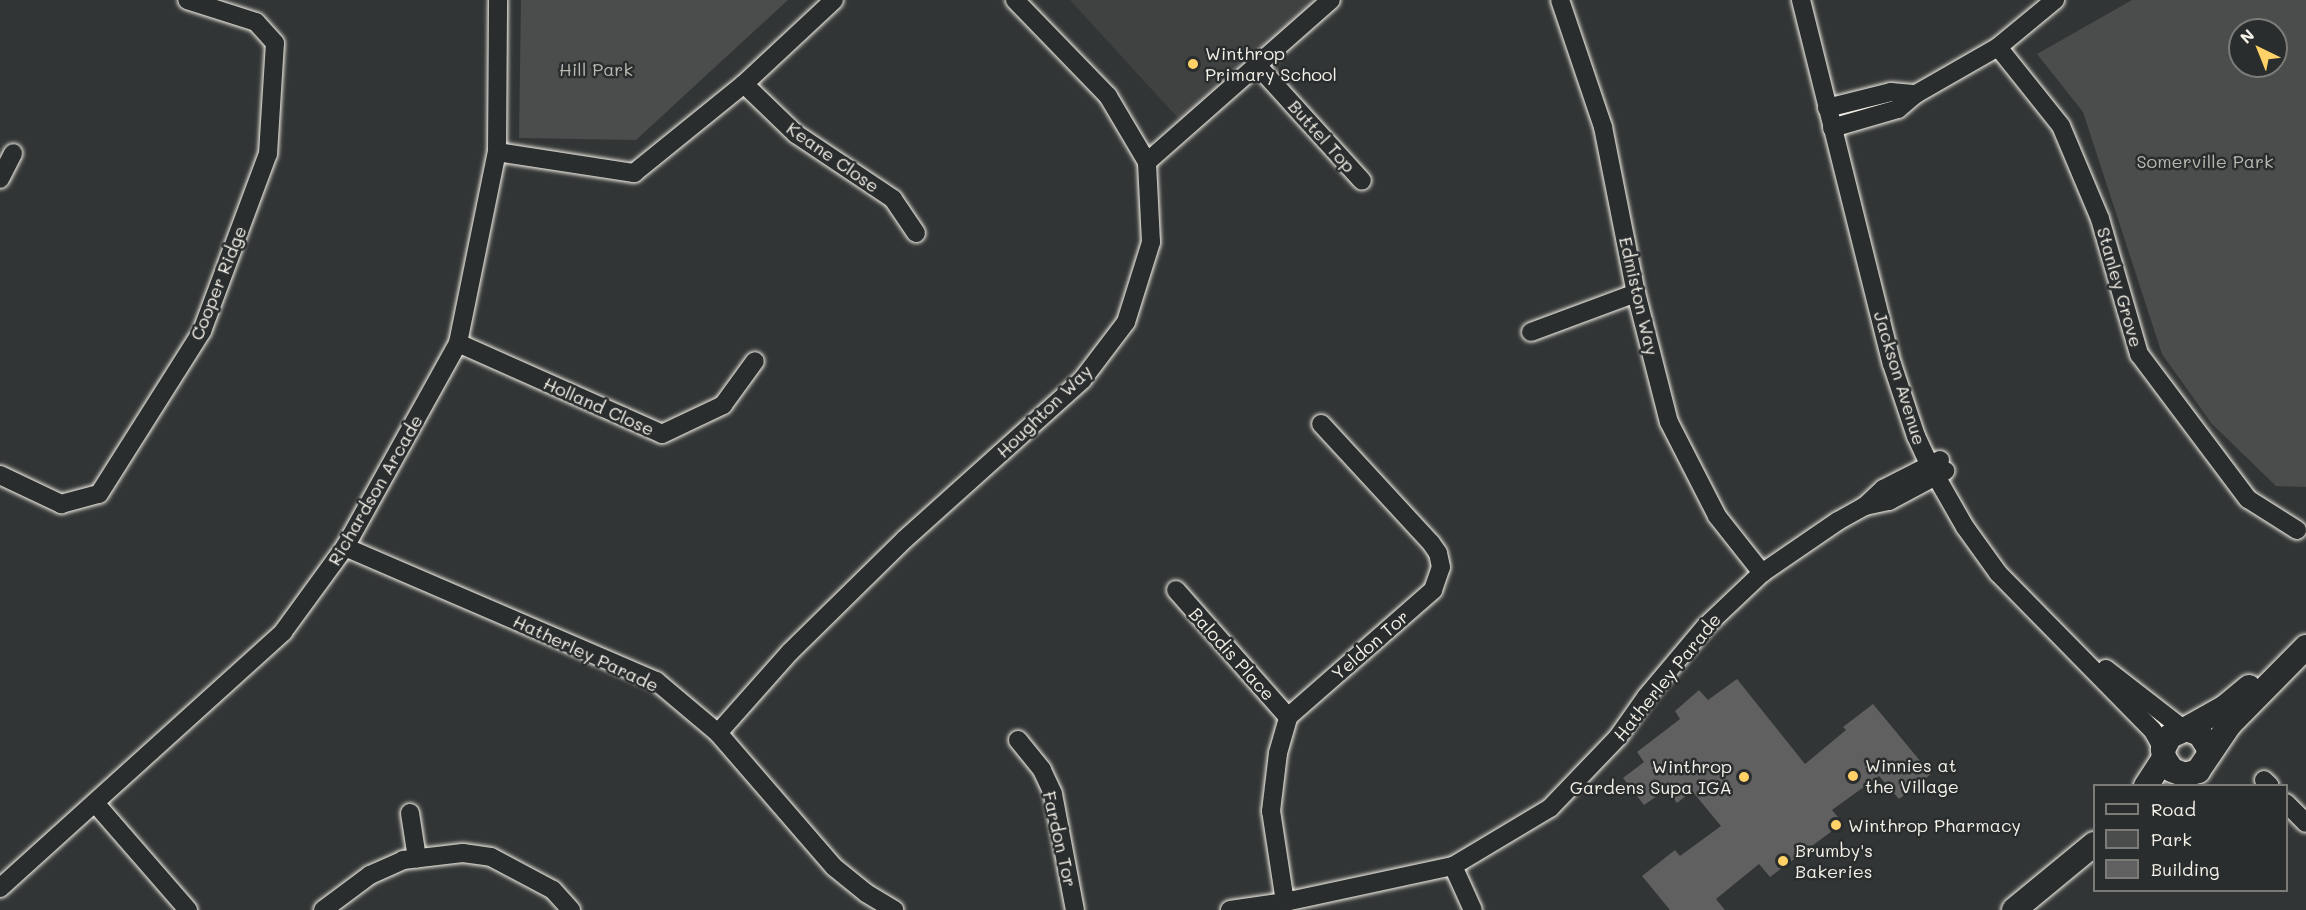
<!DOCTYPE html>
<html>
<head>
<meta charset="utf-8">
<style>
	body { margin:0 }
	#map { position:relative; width:2306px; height:910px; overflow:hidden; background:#323535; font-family:Mali,sans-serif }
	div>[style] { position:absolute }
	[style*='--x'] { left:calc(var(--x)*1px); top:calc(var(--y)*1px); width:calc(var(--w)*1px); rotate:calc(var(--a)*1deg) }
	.built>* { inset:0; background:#404242 }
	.green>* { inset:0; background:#4b4d4c }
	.building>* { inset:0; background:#5f605f }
	.roads { filter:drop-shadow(0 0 2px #f4f1e8) drop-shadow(0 0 2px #f4f1e8) }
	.minor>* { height:18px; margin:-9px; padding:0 9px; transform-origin:9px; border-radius:9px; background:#2a2d2e }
	.major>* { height:24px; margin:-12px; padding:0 12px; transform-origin:12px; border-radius:12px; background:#2a2d2e }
	.dots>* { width:16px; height:16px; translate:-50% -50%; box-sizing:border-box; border:3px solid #2a2d2e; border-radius:50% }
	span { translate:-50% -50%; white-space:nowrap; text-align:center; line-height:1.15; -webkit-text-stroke:5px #2a2d2e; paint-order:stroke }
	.poi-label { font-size:18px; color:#f4f1e8 }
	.left { translate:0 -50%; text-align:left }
	.right { translate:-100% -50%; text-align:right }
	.park-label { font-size:18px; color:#b9b8b1 }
	.street-label { font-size:18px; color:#f4f1e8 }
	.legend { position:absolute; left:2093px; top:784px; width:195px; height:108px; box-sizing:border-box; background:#2a2d2e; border:2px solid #7b7b78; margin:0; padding:8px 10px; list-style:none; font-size:18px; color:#f4f1e8 }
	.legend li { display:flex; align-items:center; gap:12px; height:30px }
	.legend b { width:30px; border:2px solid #7b7b78 }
	.north { position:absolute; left:2228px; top:18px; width:60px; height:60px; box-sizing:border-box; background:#2a2d2e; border:2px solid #7b7b78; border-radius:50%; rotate:317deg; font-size:16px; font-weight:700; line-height:24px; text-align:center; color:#f4f1e8 }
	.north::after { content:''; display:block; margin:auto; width:21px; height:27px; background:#ffd166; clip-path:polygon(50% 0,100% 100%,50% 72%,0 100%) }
</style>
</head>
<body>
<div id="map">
	<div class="built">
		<div style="clip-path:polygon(1070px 0,1329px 0,1188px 129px)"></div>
	</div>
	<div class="green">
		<div style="clip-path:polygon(521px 0,788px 0,636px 140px,519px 138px)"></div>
		<div style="clip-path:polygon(evenodd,2132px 0,2306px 0,2306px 487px,2276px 486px,2212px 424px,2162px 354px,2083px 112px,2037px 54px,2132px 0,2240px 30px,2276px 30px,2276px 66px,2240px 66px,2240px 30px)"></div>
	</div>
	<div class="building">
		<div style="clip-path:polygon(1737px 679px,1805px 764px,1846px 730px,1843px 727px,1873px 704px,1931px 774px,1899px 799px,1879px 776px,1832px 810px,1843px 823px,1770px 877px,1759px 864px,1716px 899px,1725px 910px,1670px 910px,1642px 876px,1675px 850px,1680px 856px,1721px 826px,1692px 791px,1677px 803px,1667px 789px,1644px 805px,1623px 778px,1644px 762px,1637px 752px,1680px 719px,1675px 711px,1699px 690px,1708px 700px)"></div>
	</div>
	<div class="roads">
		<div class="minor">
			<div style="--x:1560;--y:0;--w:134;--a:71.3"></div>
			<div style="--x:1603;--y:127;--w:169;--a:78.8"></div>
			<div style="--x:1636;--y:293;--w:133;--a:75.7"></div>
			<div style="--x:1669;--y:422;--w:106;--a:62.9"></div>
			<div style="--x:1717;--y:516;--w:73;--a:51.7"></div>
			<div style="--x:1801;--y:0;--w:375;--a:76"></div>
			<div style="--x:1892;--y:364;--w:76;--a:71.6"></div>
			<div style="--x:1916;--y:436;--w:31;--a:65"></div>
			<div style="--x:1929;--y:464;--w:73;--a:60.3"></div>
			<div style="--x:1965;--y:527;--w:57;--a:54.3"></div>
			<div style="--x:1998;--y:573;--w:221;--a:45.5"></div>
			<div style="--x:2153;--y:731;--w:21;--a:61"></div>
			<div style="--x:1998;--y:47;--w:101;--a:51.4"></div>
			<div style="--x:2061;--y:126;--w:101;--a:67.2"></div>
			<div style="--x:2100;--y:219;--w:141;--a:73.9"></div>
			<div style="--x:2139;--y:354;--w:181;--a:53.1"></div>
			<div style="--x:2248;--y:499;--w:58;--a:32.3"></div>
			<div style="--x:1257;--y:65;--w:156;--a:47.8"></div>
			<div style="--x:744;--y:84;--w:72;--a:43.9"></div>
			<div style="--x:796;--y:134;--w:117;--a:33.8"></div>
			<div style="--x:893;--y:199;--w:41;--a:55.9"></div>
			<div style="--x:1827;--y:108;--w:66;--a:-14"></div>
			<div style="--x:1891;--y:92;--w:25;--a:5"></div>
			<div style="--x:1832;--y:128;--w:69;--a:-16.1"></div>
			<div style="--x:1898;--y:109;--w:23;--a:-40"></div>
			<div style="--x:1916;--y:94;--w:95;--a:-29.8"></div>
			<div style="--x:1998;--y:47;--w:74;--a:-39.5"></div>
			<div style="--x:497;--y:152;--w:139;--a:8.7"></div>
			<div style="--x:634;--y:173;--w:141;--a:-39"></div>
			<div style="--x:744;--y:84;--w:123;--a:-43"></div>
			<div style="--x:1147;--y:162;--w:245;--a:-41.4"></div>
			<div style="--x:0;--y:179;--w:29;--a:-63"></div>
			<div style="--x:1531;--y:332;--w:112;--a:-20.4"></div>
			<div style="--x:458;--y:343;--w:223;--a:24"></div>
			<div style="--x:662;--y:434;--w:68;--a:-25.4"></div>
			<div style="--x:723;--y:405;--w:54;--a:-54"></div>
			<div style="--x:0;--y:475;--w:68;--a:25.4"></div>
			<div style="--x:61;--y:504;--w:39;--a:-15"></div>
			<div style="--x:99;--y:494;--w:193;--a:-57.7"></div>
			<div style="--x:202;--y:331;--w:189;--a:-69.6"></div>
			<div style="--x:268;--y:154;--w:111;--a:-86.4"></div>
			<div style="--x:275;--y:43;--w:28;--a:-132"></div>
			<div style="--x:256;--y:22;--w:72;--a:-162.3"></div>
			<div style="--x:1865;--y:506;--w:25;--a:-12"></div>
			<div style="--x:1889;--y:501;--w:64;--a:-28.2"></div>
			<div style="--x:345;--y:547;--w:339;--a:23.3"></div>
			<div style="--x:656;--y:681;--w:81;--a:40"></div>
			<div style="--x:718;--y:733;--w:177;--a:49.1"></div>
			<div style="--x:834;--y:867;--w:41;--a:39.1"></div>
			<div style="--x:866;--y:893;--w:33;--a:31"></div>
			<div style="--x:1176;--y:590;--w:169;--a:48.6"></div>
			<div style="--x:2106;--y:669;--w:98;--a:37.9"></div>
			<div style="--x:718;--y:733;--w:108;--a:-48.4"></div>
			<div style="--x:790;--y:652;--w:161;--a:-44.5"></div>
			<div style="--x:905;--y:539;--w:238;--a:-41.9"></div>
			<div style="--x:1082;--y:380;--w:73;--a:-52.8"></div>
			<div style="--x:1126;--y:322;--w:84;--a:-72.6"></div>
			<div style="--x:1151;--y:242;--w:80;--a:-92.9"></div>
			<div style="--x:1147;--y:162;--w:77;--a:-120.6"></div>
			<div style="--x:1108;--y:96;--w:134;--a:-134.1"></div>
			<div style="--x:1018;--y:740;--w:38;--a:51"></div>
			<div style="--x:1042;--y:770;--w:26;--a:65"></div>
			<div style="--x:1053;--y:794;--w:118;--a:79.3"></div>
			<div style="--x:2264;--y:780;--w:8;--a:45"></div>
			<div style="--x:95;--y:803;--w:142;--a:49"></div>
			<div style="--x:2286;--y:803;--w:28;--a:45"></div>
			<div style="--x:410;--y:813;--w:46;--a:81.2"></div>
			<div style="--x:1453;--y:866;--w:48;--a:65.6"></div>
			<div style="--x:0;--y:888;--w:382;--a:-42.1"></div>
			<div style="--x:283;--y:632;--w:105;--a:-53.9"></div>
			<div style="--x:345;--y:547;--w:233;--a:-61"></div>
			<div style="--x:458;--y:343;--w:195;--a:-78.5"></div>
			<div style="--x:497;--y:152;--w:152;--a:-89.6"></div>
			<div style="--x:1285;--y:902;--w:92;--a:-98.7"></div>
			<div style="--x:1271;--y:811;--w:58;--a:-83.1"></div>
			<div style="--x:1278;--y:753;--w:37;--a:-74"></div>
			<div style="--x:1288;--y:717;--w:193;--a:-41.2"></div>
			<div style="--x:1433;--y:590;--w:24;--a:-71"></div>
			<div style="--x:1441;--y:567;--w:14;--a:-102"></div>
			<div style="--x:1438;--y:553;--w:12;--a:-125"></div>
			<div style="--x:1431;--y:543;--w:162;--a:-132.7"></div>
			<div style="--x:323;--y:910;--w:59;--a:-36.7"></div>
			<div style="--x:370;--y:875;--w:36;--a:-24"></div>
			<div style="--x:403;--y:860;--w:60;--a:-6.7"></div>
			<div style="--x:463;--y:853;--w:28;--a:8"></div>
			<div style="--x:491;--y:857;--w:70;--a:28"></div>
			<div style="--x:553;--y:890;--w:27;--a:48"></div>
			<div style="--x:1230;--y:910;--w:56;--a:-8.3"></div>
			<div style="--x:1285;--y:902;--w:172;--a:-12.1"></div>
			<div style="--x:1453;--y:866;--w:113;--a:-30.9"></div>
			<div style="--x:1550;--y:808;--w:98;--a:-46.2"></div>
			<div style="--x:1618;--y:737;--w:49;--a:-55"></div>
			<div style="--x:1646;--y:697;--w:92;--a:-49.9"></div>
			<div style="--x:1705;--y:627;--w:79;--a:-43.5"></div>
			<div style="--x:1762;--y:573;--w:92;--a:-34.4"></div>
			<div style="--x:1838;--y:521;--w:31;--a:-29"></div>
			<div style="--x:1865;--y:506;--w:25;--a:-43"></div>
			<div style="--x:1883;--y:489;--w:64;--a:-27"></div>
		</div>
		<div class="major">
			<div style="--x:2186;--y:729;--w:45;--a:-29.4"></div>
			<div style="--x:2225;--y:707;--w:31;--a:-40"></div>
			<div style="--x:2209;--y:754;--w:7;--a:-98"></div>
			<div style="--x:2208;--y:747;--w:15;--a:-122"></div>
			<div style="--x:2200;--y:734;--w:15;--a:-160"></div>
			<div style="--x:2186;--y:729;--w:17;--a:156"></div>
			<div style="--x:2170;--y:736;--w:15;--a:118"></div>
			<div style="--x:2163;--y:749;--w:9;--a:84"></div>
			<div style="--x:2164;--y:758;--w:14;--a:56"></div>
			<div style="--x:2172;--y:770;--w:14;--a:21"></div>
			<div style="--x:2185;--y:775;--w:14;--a:-17"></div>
			<div style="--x:2198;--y:771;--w:57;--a:-55.8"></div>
			<div style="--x:2230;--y:724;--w:108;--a:-45.4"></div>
			<div style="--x:2146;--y:786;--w:33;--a:-57"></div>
			<div style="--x:2014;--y:910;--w:104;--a:-39.5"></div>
		</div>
	</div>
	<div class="dots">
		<div style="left:1193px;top:64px;background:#ffd166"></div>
		<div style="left:1853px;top:776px;background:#ffd166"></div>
		<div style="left:1744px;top:777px;background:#ffd166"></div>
		<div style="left:1836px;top:825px;background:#ffd166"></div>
		<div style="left:1783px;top:861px;background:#ffd166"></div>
	</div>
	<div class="poi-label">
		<span class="left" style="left:1205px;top:64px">Winthrop<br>Primary School</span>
		<span class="left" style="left:1865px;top:776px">Winnies at<br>the Village</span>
		<span class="right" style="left:1732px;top:777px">Winthrop<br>Gardens Supa IGA</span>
		<span class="left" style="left:1848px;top:825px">Winthrop Pharmacy</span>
		<span class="left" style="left:1795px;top:861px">Brumby's<br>Bakeries</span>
	</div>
	<div class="park-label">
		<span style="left:596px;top:69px">Hill Park</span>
		<span style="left:2205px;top:161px">Somerville Park</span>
	</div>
	<div class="street-label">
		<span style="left:1322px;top:136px;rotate:48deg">Buttel Top</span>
		<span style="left:833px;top:157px;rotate:35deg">Keane Close</span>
		<span style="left:218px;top:283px;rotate:-68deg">Cooper Ridge</span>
		<span style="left:2120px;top:287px;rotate:74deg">Stanley Grove</span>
		<span style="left:1639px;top:296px;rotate:77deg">Edmiston Way</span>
		<span style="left:1900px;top:378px;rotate:73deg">Jackson Avenue</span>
		<span style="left:599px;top:406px;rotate:24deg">Holland Close</span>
		<span style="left:1044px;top:411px;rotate:-44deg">Houghton Way</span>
		<span style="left:375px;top:490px;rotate:-60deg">Richardson Arcade</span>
		<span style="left:1370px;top:645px;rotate:-41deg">Yeldon Tor</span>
		<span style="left:586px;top:653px;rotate:25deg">Hatherley Parade</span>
		<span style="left:1232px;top:654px;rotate:48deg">Balodis Place</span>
		<span style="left:1667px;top:677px;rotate:-51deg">Hatherley Parade</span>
		<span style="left:1060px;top:839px;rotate:77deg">Fardon Tor</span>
	</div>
	<ul class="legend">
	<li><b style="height:8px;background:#2a2d2e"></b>Road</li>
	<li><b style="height:16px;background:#4b4d4c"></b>Park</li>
	<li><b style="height:16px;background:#5f605f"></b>Building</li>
	</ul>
	<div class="north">N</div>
</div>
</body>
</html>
